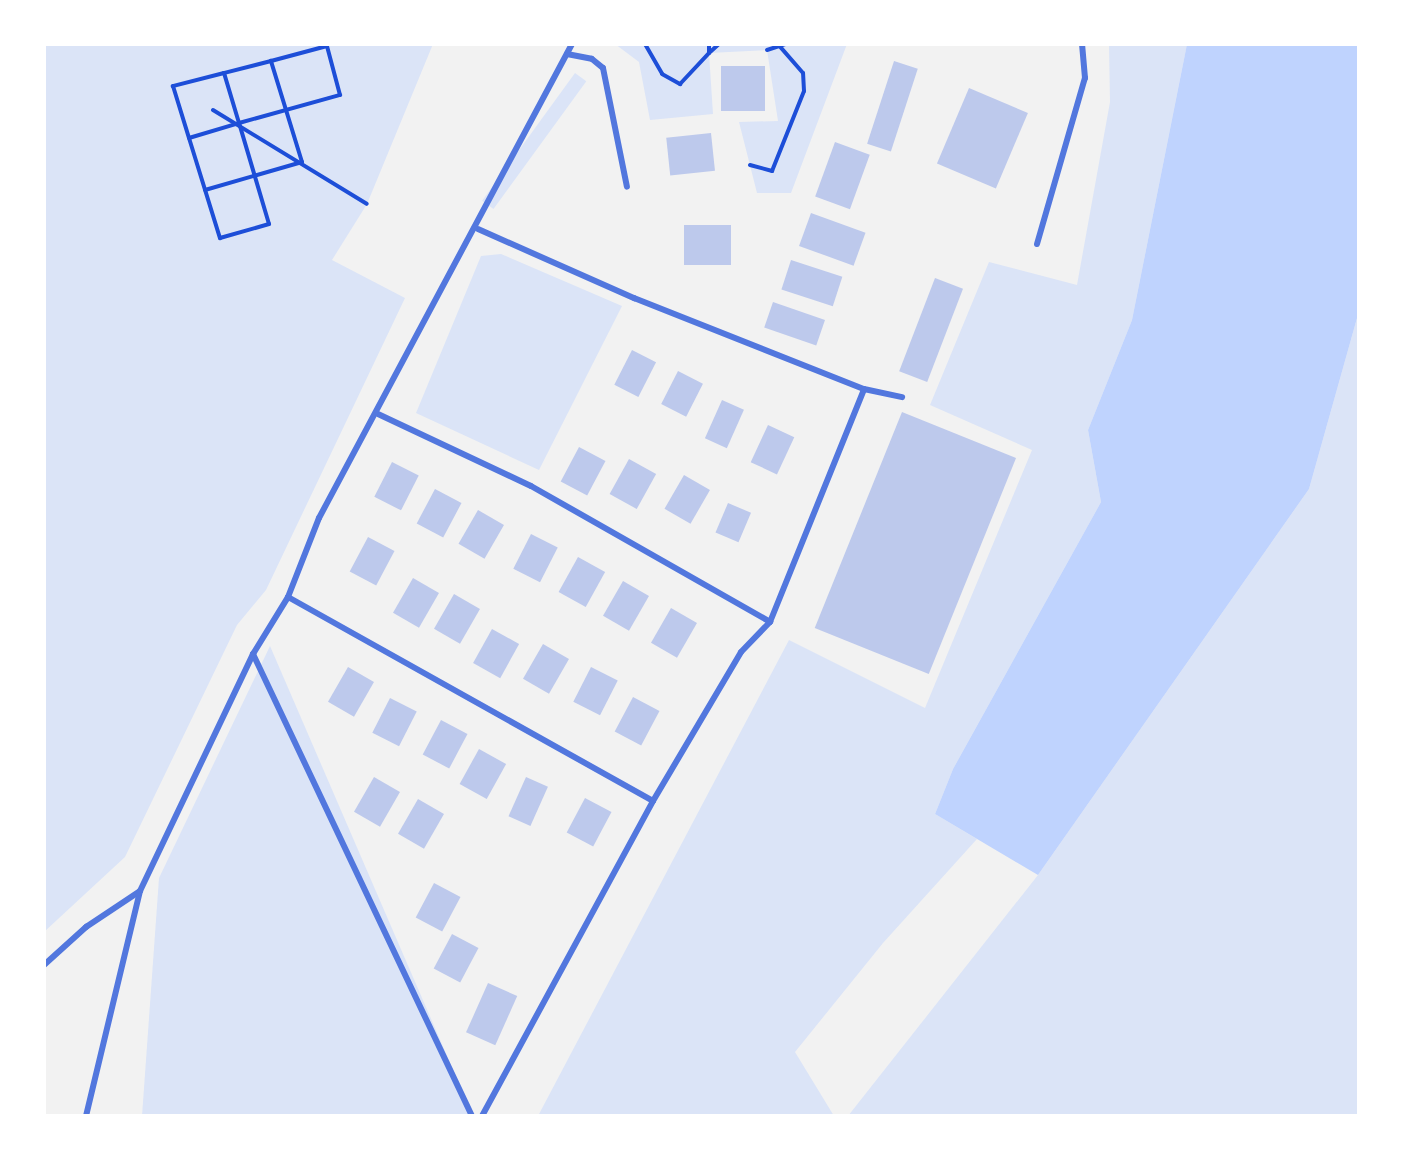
<!DOCTYPE html>
<html>
<head>
<meta charset="utf-8">
<style>
	body { margin:0 }
	#map { position:relative; width:1403px; height:1160px; overflow:hidden; background:#f2f2f2; font-family:"DejaVu Sans",sans-serif }
	div>[style] { position:absolute }
	[style*='--x'] { left:calc(var(--x)*1px); top:calc(var(--y)*1px); width:calc(var(--w)*1px); rotate:calc(var(--a)*1deg) }
	.green>* { inset:0; background:#dbe4f7; transform-origin:0 0 }
	.water>* { inset:0; background:#bfd3fe }
	.building>* { inset:0; background:#bdc9ec; transform-origin:0 0 }
	.path>* { height:4px; margin:-2px; padding:0 2px; transform-origin:2px; border-radius:2px; background:#1d4ed8 }
	.service>* { height:6px; margin:-3px; padding:0 3px; transform-origin:3px; border-radius:3px; background:#5277de }
	span { translate:-50% -50%; white-space:nowrap; text-align:center; line-height:1.15; -webkit-text-stroke:7px #fff; paint-order:stroke }
	.frame { position:absolute; inset:0; border:46px solid #fff; pointer-events:none }
</style>
</head>
<body>
<div id="map">
	<div class="green">
		<div style="clip-path:polygon(44px 44px,433px 44px,367px 204px,332px 260px,405px 298px,266px 590px,237px 625px,125px 857px,44px 932px)"></div>
		<div style="clip-path:polygon(615px 44px,847px 44px,791px 193px,757px 193px,739px 122px,778px 121px,767px 50px,709px 53px,713px 114px,650px 120px,639px 62px)"></div>
		<div style="clip-path:polygon(1109px 44px,1187px 44px,1132px 320px,1088px 430px,1101px 502px,953px 769px,935px 814px,977px 839px,883px 943px,795px 1052px,834px 1116px,538px 1116px,789px 640px,925px 708px,1032px 450px,930px 405px,989px 262px,1077px 285px,1110px 102px)"></div>
		<div style="left:575px;top:73px;width:14px;height:158px;rotate:36deg"></div>
		<div style="clip-path:polygon(501px 254px,622px 306px,539px 470px,416px 413px,481px 256px)"></div>
		<div style="clip-path:polygon(1359px 311px,1359px 1116px,848px 1116px,1038px 875px,1309px 489px)"></div>
		<div style="clip-path:polygon(270px 646px,473px 1116px,142px 1116px,159px 878px)"></div>
	</div>
	<div class="water">
		<div style="clip-path:polygon(1187px 44px,1359px 44px,1359px 311px,1309px 489px,1038px 875px,935px 814px,953px 769px,1101px 502px,1088px 430px,1132px 320px)"></div>
	</div>
	<div class="building">
		<div style="left:894px;top:61px;width:25px;height:87px;rotate:18deg"></div>
		<div style="left:721px;top:66px;width:44px;height:45px"></div>
		<div style="left:969px;top:88px;width:64px;height:82px;rotate:23deg"></div>
		<div style="left:711px;top:133px;width:38px;height:45px;rotate:84deg"></div>
		<div style="left:835px;top:142px;width:37px;height:58px;rotate:20deg"></div>
		<div style="left:811px;top:213px;width:58px;height:35px;rotate:20deg"></div>
		<div style="left:684px;top:225px;width:47px;height:40px"></div>
		<div style="left:791px;top:260px;width:54px;height:31px;rotate:18deg"></div>
		<div style="left:935px;top:278px;width:30px;height:100px;rotate:21deg"></div>
		<div style="left:773px;top:302px;width:55px;height:27px;rotate:19deg"></div>
		<div style="left:632px;top:350px;width:27px;height:39px;rotate:27deg"></div>
		<div style="left:678px;top:371px;width:28px;height:37px;rotate:27deg"></div>
		<div style="left:722px;top:400px;width:24px;height:42px;rotate:24deg"></div>
		<div style="left:902px;top:412px;width:123px;height:233px;rotate:22deg"></div>
		<div style="left:768px;top:425px;width:29px;height:41px;rotate:25deg"></div>
		<div style="left:579px;top:447px;width:30px;height:39px;rotate:28deg"></div>
		<div style="left:629px;top:459px;width:31px;height:40px;rotate:29deg"></div>
		<div style="left:392px;top:462px;width:30px;height:39px;rotate:27deg"></div>
		<div style="left:684px;top:475px;width:30px;height:39px;rotate:30deg"></div>
		<div style="left:435px;top:489px;width:30px;height:39px;rotate:28deg"></div>
		<div style="left:728px;top:503px;width:25px;height:32px;rotate:23deg"></div>
		<div style="left:478px;top:510px;width:30px;height:39px;rotate:30deg"></div>
		<div style="left:531px;top:534px;width:30px;height:39px;rotate:27deg"></div>
		<div style="left:368px;top:537px;width:30px;height:39px;rotate:28deg"></div>
		<div style="left:578px;top:557px;width:31px;height:40px;rotate:29deg"></div>
		<div style="left:413px;top:578px;width:30px;height:40px;rotate:30deg"></div>
		<div style="left:623px;top:581px;width:30px;height:40px;rotate:30deg"></div>
		<div style="left:454px;top:594px;width:30px;height:40px;rotate:30deg"></div>
		<div style="left:671px;top:608px;width:30px;height:40px;rotate:30deg"></div>
		<div style="left:492px;top:629px;width:31px;height:39px;rotate:29deg"></div>
		<div style="left:543px;top:644px;width:30px;height:40px;rotate:30deg"></div>
		<div style="left:348px;top:667px;width:30px;height:40px;rotate:30deg"></div>
		<div style="left:591px;top:667px;width:30px;height:39px;rotate:27deg"></div>
		<div style="left:633px;top:697px;width:30px;height:39px;rotate:28deg"></div>
		<div style="left:390px;top:698px;width:30px;height:39px;rotate:27deg"></div>
		<div style="left:441px;top:720px;width:30px;height:39px;rotate:28deg"></div>
		<div style="left:479px;top:749px;width:31px;height:40px;rotate:29deg"></div>
		<div style="left:374px;top:777px;width:30px;height:40px;rotate:30deg"></div>
		<div style="left:526px;top:777px;width:24px;height:43px;rotate:24deg"></div>
		<div style="left:585px;top:798px;width:30px;height:39px;rotate:28deg"></div>
		<div style="left:418px;top:799px;width:30px;height:40px;rotate:30deg"></div>
		<div style="left:434px;top:883px;width:30px;height:39px;rotate:28deg"></div>
		<div style="left:452px;top:934px;width:30px;height:39px;rotate:28deg"></div>
		<div style="left:488px;top:983px;width:32px;height:54px;rotate:24deg"></div>
	</div>
	<div class="path">
		<div style="--x:645;--y:44;--w:34;--a:60"></div>
		<div style="--x:662;--y:74;--w:21;--a:29"></div>
		<div style="--x:680;--y:84;--w:42;--a:-46.9"></div>
		<div style="--x:709;--y:53;--w:9;--a:-90"></div>
		<div style="--x:767;--y:50;--w:20;--a:-18"></div>
		<div style="--x:709;--y:53;--w:13;--a:-42"></div>
		<div style="--x:213;--y:110;--w:180;--a:31.4"></div>
		<div style="--x:189;--y:138;--w:52;--a:-16.7"></div>
		<div style="--x:239;--y:123;--w:105;--a:-15.5"></div>
		<div style="--x:340;--y:95;--w:51;--a:-104.9"></div>
		<div style="--x:327;--y:46;--w:58;--a:165"></div>
		<div style="--x:271;--y:61;--w:49;--a:165.7"></div>
		<div style="--x:224;--y:73;--w:53;--a:165.7"></div>
		<div style="--x:173;--y:86;--w:54;--a:72.9"></div>
		<div style="--x:189;--y:138;--w:105;--a:72.8"></div>
		<div style="--x:220;--y:238;--w:51;--a:-15.9"></div>
		<div style="--x:269;--y:224;--w:105;--a:-106.5"></div>
		<div style="--x:239;--y:123;--w:52;--a:-106.7"></div>
		<div style="--x:750;--y:165;--w:23;--a:15"></div>
		<div style="--x:772;--y:171;--w:86;--a:-68.2"></div>
		<div style="--x:804;--y:91;--w:18;--a:-93"></div>
		<div style="--x:803;--y:73;--w:38;--a:-131"></div>
		<div style="--x:205;--y:190;--w:101;--a:-16.1"></div>
		<div style="--x:302;--y:162;--w:106;--a:-107.1"></div>
	</div>
	<div class="service">
		<div style="--x:567;--y:54;--w:25;--a:11"></div>
		<div style="--x:592;--y:59;--w:14;--a:39"></div>
		<div style="--x:603;--y:68;--w:121;--a:78.6"></div>
		<div style="--x:478;--y:229;--w:171;--a:23.9"></div>
		<div style="--x:634;--y:298;--w:247;--a:21.6"></div>
		<div style="--x:864;--y:389;--w:39;--a:12"></div>
		<div style="--x:1037;--y:244;--w:173;--a:-73.9"></div>
		<div style="--x:1085;--y:78;--w:34;--a:-95"></div>
		<div style="--x:378;--y:414;--w:169;--a:25.2"></div>
		<div style="--x:531;--y:486;--w:275;--a:29.6"></div>
		<div style="--x:288;--y:597;--w:418;--a:29.2"></div>
		<div style="--x:253;--y:654;--w:511;--a:64.64"></div>
		<div style="--x:44;--y:965;--w:57;--a:-42.1"></div>
		<div style="--x:86;--y:927;--w:65;--a:-33.7"></div>
		<div style="--x:140;--y:891;--w:263;--a:-64.5"></div>
		<div style="--x:253;--y:654;--w:67;--a:-58.4"></div>
		<div style="--x:288;--y:597;--w:85;--a:-68.6"></div>
		<div style="--x:319;--y:518;--w:537;--a:-61.91"></div>
		<div style="--x:86;--y:1116;--w:231;--a:-76.5"></div>
		<div style="--x:482;--y:1116;--w:358;--a:-61.5"></div>
		<div style="--x:653;--y:801;--w:173;--a:-59.4"></div>
		<div style="--x:741;--y:652;--w:42;--a:-46"></div>
		<div style="--x:770;--y:622;--w:251;--a:-68"></div>
	</div>
	<div class="frame"></div>
</div>
</body>
</html>
